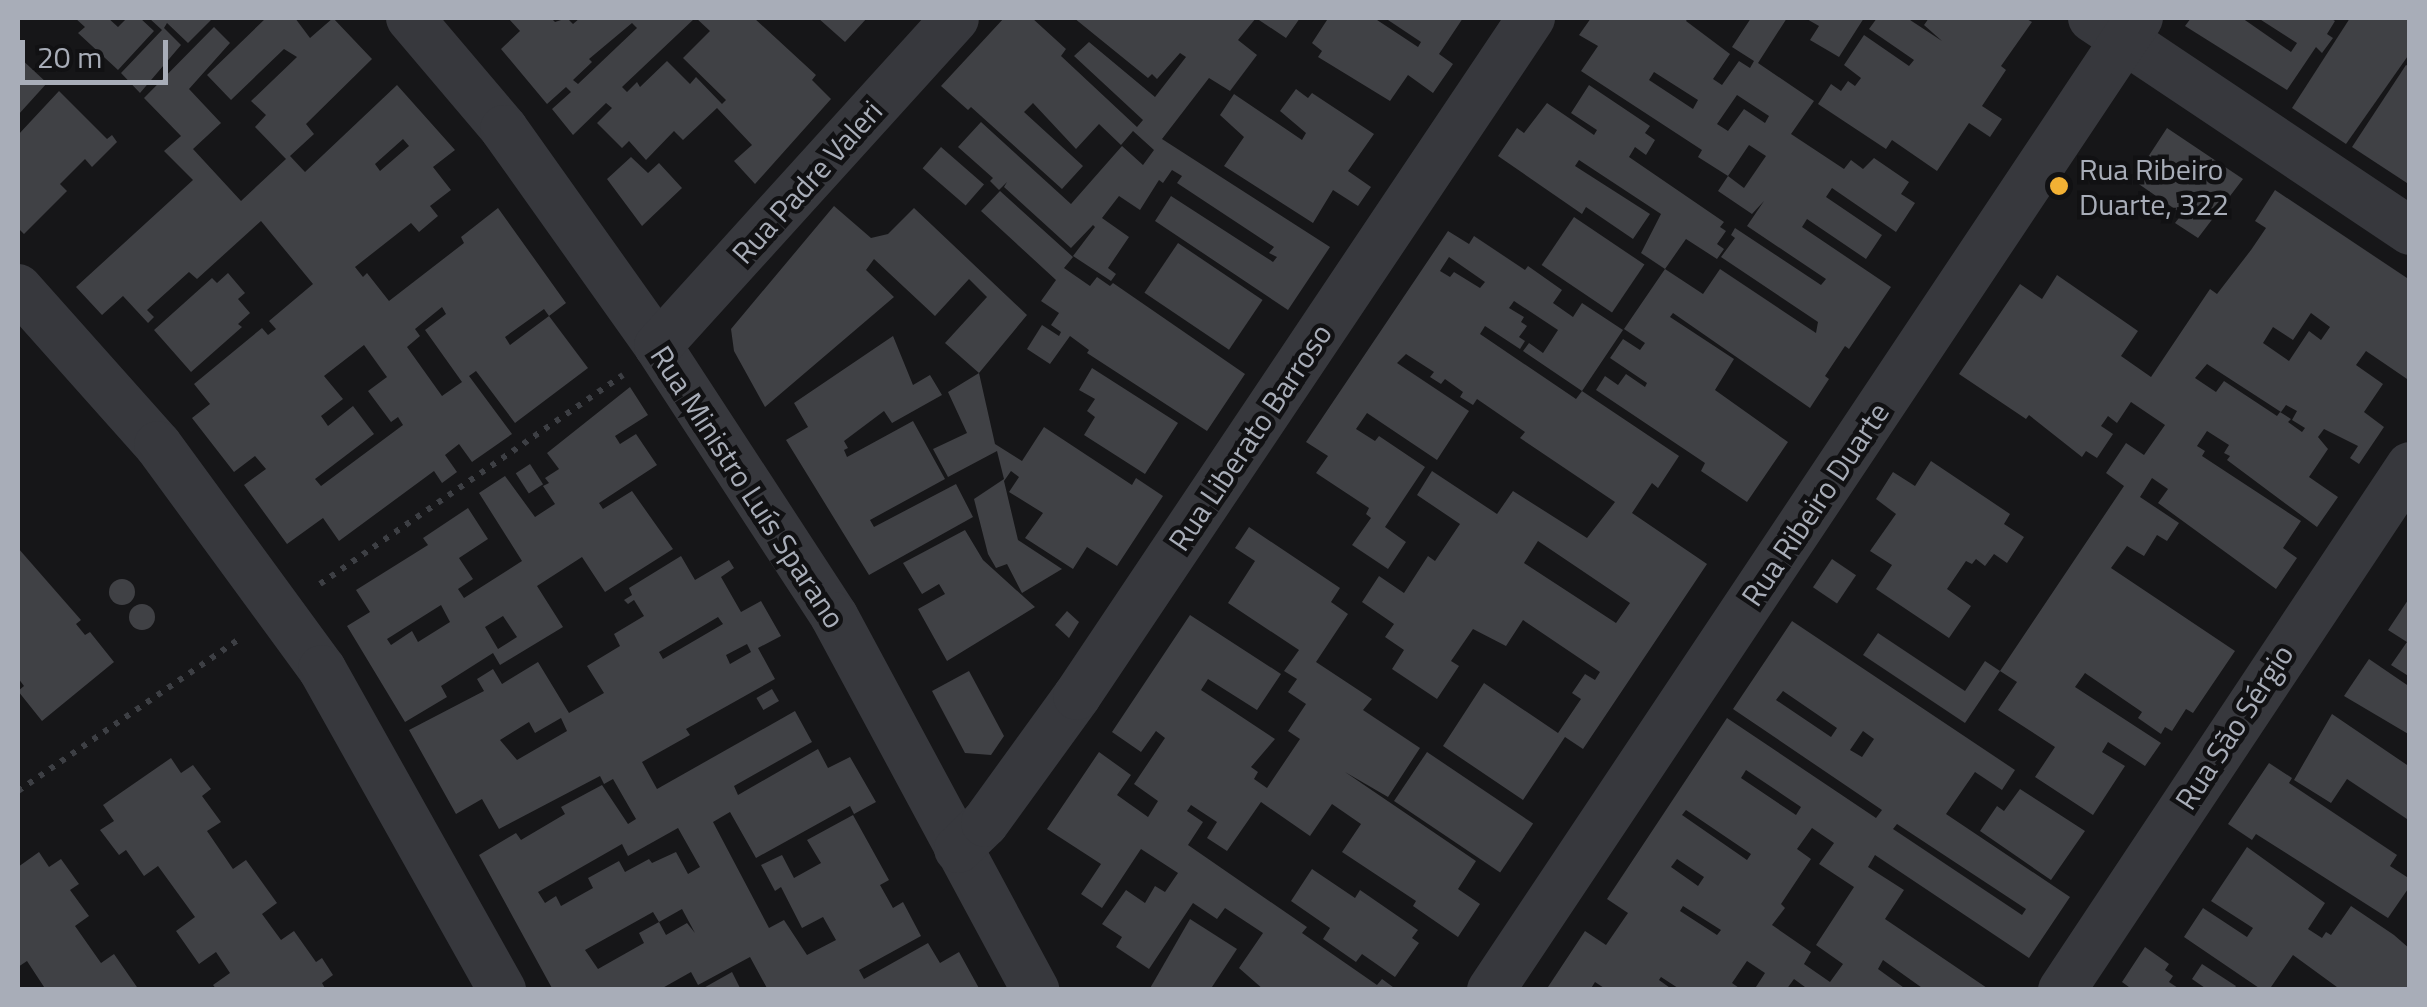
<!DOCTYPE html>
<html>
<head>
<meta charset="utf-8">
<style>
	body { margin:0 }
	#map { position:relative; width:2427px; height:1007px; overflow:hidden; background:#161618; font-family:"Titillium Web",sans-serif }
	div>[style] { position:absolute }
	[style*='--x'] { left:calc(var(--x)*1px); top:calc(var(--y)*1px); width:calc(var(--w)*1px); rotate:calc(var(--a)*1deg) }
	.building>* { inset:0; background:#404145; transform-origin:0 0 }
	.round { border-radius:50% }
	.path>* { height:6px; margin-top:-3px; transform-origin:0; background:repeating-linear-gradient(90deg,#3d3f44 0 5px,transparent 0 13px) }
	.minor>* { height:48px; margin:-24px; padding:0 24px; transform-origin:24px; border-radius:24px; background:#37383d }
	.dots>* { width:28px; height:28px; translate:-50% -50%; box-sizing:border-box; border:5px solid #111113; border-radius:50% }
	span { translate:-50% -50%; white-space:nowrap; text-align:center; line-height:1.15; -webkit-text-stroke:9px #111113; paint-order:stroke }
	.poi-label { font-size:30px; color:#a8adb8 }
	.left { translate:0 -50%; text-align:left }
	.street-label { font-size:30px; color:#a8adb8 }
	.frame { position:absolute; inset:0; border:20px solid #a8adb8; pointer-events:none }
	.scale { position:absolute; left:20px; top:40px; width:148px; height:45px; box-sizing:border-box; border:5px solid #a8adb8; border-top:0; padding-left:12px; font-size:30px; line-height:35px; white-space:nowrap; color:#a8adb8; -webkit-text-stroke:8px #111113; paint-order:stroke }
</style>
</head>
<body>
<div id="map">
	<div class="building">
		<div style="clip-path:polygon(75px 18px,108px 18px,118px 27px,127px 18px,140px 18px,154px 31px,118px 70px,78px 33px,85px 27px)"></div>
		<div style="clip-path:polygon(149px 18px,213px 18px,188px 43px,167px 23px,164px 28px,181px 45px,140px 93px,121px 73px,162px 30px)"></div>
		<div style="clip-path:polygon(evenodd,266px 18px,295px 18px,310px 38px,333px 18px,372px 59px,306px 124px,314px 134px,290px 156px,305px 172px,397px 85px,455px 150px,433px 167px,451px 190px,430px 206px,438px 216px,419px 232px,411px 223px,355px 267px,363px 277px,367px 273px,389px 301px,464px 243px,461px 237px,498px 208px,566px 303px,549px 316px,544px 309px,505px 337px,510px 345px,549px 316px,588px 368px,515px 423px,476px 371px,469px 376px,512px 434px,472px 462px,459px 444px,445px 455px,457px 472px,442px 483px,434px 471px,339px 541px,323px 518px,287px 544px,244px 485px,266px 469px,255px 456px,234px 472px,192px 418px,210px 404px,194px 384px,262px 328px,268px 335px,276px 329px,269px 321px,313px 284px,261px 221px,197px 279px,189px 272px,147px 310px,154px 317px,148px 323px,123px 296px,102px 315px,76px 287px,193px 180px,164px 151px,181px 136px,144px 98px,214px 27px,230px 43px,189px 89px,221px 123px,193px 149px,241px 201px,286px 159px,255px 127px,266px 115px,251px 101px,297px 57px,284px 49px,231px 100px,207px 75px,266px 18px,403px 139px,409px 146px,380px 171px,375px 164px,403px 139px,266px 18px,442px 307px,446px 314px,425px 330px,462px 382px,442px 396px,407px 347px,420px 336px,415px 329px,442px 307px,266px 18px,364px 345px,387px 377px,368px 391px,391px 422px,398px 417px,403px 425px,321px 486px,315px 479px,374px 434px,353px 406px,328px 426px,321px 416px,343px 399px,324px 376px,364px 345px)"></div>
		<div style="clip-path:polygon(evenodd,508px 18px,551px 18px,555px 22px,567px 18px,573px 24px,580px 18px,695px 18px,622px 87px,627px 92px,637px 82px,640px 87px,667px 61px,690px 84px,696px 77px,722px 104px,726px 100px,683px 58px,710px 31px,696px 18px,754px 18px,816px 75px,812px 80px,831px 99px,755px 184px,734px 161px,752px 145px,717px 108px,683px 140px,674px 131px,646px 160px,629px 141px,622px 148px,597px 123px,612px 108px,606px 103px,573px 135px,552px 109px,571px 92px,566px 87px,547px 104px,501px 49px,520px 31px,508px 18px,632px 23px,637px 28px,578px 84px,573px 80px,592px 62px,589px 59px,632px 23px)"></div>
		<div style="clip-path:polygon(818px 18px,867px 18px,845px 42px)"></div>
		<div style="clip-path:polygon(1004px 18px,1032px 18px,1066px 49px,1061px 56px,1137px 127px,1143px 120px,1074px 56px,1089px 42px,1155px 97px,1186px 57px,1180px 53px,1157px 79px,1152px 74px,1148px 78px,1074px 18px,1300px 18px,1286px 38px,1256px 18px,1238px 40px,1257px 55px,1230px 91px,1209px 78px,1162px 139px,1330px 247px,1288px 310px,1155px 221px,1171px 196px,1273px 262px,1277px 257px,1269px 253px,1274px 247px,1177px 183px,1182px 176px,1172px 170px,1163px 183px,1159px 180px,1140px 210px,1119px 196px,1102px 218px,1129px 237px,1108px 268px,1116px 274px,1111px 281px,1073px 256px,1095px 227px,1093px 225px,1071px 248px,1004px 187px,1007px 182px,999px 190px,990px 181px,993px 178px,958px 147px,981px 122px,1071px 204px,1122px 146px,1143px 165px,1154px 150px,1133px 131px,1121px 145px,1099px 124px,1076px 149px,1033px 103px,1024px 112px,1083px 166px,1062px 189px,971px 107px,968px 110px,941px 86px)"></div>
		<div style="clip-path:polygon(1323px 18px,1374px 18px,1418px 47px,1421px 42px,1385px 18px,1463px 18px,1439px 54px,1453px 64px,1433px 93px,1408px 75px,1390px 101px,1318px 57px,1322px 51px,1312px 43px,1327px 20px)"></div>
		<div style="clip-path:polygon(evenodd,1591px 18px,1688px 18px,1686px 21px,1730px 54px,1713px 79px,1722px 85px,1739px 61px,1750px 68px,1754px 61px,1732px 47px,1751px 18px,1787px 18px,1758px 63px,1814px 101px,1791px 134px,1844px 169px,1851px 160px,1863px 169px,1874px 158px,1909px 182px,1901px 194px,1915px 203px,1896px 232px,1832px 188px,1826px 197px,1882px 235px,1866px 259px,1807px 219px,1802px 227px,1891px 287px,1849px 349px,1845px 346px,1825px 376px,1829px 379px,1810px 408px,1673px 313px,1670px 317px,1734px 359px,1715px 390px,1788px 442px,1747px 502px,1701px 471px,1705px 463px,1596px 390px,1605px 376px,1618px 385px,1626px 374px,1645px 387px,1647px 383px,1610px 358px,1623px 339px,1640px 350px,1645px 343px,1624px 329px,1665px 269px,1703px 294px,1720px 269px,1816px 333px,1818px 322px,1721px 257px,1735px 238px,1731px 235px,1735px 228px,1821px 285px,1826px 279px,1747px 226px,1764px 201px,1752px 214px,1718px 191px,1728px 176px,1744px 188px,1766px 156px,1749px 145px,1728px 176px,1698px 157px,1702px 150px,1581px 71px,1598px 46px,1579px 35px,1591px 18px,1654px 72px,1698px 100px,1693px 109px,1649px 80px,1654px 72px,1591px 18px,1737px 95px,1769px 116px,1765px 123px,1744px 109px,1728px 131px,1717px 124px,1737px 95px)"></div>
		<div style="clip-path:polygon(1805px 18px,1864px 18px,1839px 57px,1810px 40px,1819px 26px)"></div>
		<div style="clip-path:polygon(1877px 18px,1907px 18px,1942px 41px,1924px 25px,1929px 18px,2025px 18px,2032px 22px,2001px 66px,2006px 70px,1982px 106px,2002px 119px,1990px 137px,1969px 123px,1937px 171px,1892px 140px,1886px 149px,1818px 104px,1831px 84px,1841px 91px,1848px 81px,1855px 86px,1861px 78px,1844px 65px,1864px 35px,1909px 66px,1914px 60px,1869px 29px)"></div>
		<div style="clip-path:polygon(2191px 18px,2242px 18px,2291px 52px,2297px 43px,2258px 18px,2330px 18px,2335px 21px,2327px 34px,2333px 38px,2322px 53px,2316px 47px,2287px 90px,2185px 26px)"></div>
		<div style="clip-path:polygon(2350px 18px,2410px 18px,2410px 53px,2346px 144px,2292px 108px)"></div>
		<div style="clip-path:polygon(18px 56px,47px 83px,18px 115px)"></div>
		<div style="clip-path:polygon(2406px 65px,2410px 67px,2410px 185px,2352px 147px)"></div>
		<div style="clip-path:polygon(1589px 85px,1650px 126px,1645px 133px,1655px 140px,1646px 155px,1635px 147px,1629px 157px,1724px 222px,1720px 227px,1726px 231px,1717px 244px,1724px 249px,1717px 259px,1686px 239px,1665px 269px,1641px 253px,1661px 214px,1579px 160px,1575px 166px,1650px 214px,1633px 239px,1586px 207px,1582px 214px,1498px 156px,1517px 128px,1524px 133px,1547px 103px,1594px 135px,1597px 130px,1571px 113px)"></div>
		<div style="clip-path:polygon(1296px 89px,1308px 98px,1312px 93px,1374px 134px,1348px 171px,1371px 187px,1358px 206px,1333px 190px,1313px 223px,1224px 166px,1244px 137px,1220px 115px,1234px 94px,1302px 140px,1306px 133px,1280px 111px)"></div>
		<div style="clip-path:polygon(59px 91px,107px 139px,112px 135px,117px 142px,92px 167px,85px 159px,60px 184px,67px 191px,24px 234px,18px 228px,18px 135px)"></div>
		<div style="clip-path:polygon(2167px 128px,2243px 179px,2198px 238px,2175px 223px,2182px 214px,2133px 180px)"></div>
		<div style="left:941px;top:147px;width:57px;height:28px;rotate:41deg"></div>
		<div style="clip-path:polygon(631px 157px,648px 173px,659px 163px,682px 188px,642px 226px,607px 179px)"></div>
		<div style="clip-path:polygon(evenodd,2275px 190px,2410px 280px,2410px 381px,2366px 351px,2356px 365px,2383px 384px,2364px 412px,2384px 427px,2359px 464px,2350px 458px,2358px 446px,2324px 429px,2318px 437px,2328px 449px,2309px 477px,2338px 497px,2317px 527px,2227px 460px,2230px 456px,2224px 453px,2229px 445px,2207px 431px,2197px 446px,2205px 451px,2202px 456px,2301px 521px,2283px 548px,2297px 558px,2276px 589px,2158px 503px,2168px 489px,2152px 478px,2140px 497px,2179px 523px,2167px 541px,2157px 535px,2144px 556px,2127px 546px,2111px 568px,2235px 651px,2193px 713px,2186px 709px,2172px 731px,2165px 727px,2161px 734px,2138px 718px,2142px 712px,2085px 673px,2075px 687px,2161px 743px,2145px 766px,2108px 742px,2102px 752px,2125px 766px,2093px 815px,2035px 777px,2055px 747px,1998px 710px,2017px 682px,2000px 671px,1965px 723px,1863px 655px,1878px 633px,1965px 691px,1985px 661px,2000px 671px,2124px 486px,2106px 473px,2126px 443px,2144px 455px,2165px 425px,2131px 402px,2117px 423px,2108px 416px,2101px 426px,2113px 434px,2097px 458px,2086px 451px,2082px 457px,2029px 415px,2026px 419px,1959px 374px,2020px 284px,2042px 299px,2057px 275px,2138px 331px,2121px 356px,2151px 377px,2210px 289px,2217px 294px,2251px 250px,2266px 228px,2255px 221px,2275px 190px,2311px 313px,2330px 327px,2321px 340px,2309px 331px,2289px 361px,2263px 343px,2273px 327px,2293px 340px,2311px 313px,2275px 190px,2207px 364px,2281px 412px,2286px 405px,2297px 411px,2292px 420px,2305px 428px,2302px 432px,2288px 422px,2291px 419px,2280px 412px,2277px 416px,2224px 381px,2216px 392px,2195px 378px,2207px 364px)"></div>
		<div style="clip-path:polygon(1000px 191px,1073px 257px,1064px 268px,1090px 286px,1097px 277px,1110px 286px,1113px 283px,1245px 374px,1207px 431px,1087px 353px,1089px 350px,1070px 336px,1050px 364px,1027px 349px,1042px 325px,1059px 336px,1061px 332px,1051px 325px,1059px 313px,1041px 301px,1056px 280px,981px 211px)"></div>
		<div style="clip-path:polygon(834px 206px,871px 238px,888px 234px,914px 208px,1027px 315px,979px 373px,945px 343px,987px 297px,969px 279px,935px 316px,874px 259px,866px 270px,894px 297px,765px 407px,734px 351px,731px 329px)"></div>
		<div style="left:1574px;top:217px;width:85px;height:58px;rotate:34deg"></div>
		<div style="clip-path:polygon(evenodd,1448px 231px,1469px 244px,1474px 236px,1525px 270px,1528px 266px,1562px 290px,1553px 303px,1573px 317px,1582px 303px,1623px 330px,1582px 391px,1523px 351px,1529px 343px,1543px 353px,1558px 330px,1514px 301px,1509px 308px,1524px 317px,1521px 322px,1527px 326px,1519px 337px,1525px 341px,1520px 349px,1485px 326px,1480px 334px,1576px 399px,1582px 391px,1679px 456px,1658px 488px,1652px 483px,1632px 513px,1707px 564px,1583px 749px,1565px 737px,1523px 800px,1443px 746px,1484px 683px,1558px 733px,1581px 699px,1572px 693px,1585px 674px,1595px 680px,1600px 672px,1523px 620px,1506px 646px,1473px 629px,1451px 661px,1459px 666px,1437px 699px,1392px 669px,1404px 650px,1385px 637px,1394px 624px,1362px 602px,1379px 576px,1404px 593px,1428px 556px,1435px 561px,1460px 524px,1417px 495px,1432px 471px,1497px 514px,1513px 491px,1587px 538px,1615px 502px,1520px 438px,1525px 432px,1477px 399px,1473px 405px,1460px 397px,1463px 392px,1445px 379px,1441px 384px,1430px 377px,1434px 372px,1406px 354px,1397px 363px,1469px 411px,1437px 460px,1367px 413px,1356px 429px,1375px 441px,1379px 436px,1425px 467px,1385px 527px,1406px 542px,1388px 569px,1352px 545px,1371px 518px,1366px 514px,1369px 508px,1316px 473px,1328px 456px,1306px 442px,1448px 231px,1449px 257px,1485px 282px,1480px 288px,1454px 272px,1450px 277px,1440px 271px,1449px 257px,1448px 231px,1538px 541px,1630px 603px,1616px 623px,1524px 563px,1538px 541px)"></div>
		<div style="left:1178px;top:243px;width:102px;height:60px;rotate:34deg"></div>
		<div style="clip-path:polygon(228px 273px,245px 293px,238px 299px,250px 313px,238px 324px,242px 327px,191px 372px,154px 330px,212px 278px,217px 283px)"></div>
		<div style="clip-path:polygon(893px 336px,913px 385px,930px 375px,942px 395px,892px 423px,884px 411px,844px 441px,848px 448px,844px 450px,847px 457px,913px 421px,945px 479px,870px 520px,874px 527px,956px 484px,973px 517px,869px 575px,786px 440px,808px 427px,794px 403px)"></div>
		<div style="clip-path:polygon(1092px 368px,1178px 423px,1145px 474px,1084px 435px,1095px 417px,1087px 411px,1095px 399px,1079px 390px)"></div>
		<div style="clip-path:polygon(979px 373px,995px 444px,1022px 461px,1044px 427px,1132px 485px,1136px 478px,1163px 496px,1117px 566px,1087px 547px,1073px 569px,1025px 538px,1043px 513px,1009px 492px,1019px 477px,1011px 471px,1004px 481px,1018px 540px,1062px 569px,1022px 593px,1007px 564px,996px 568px,988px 554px,974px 499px,1004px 479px,997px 451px,948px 477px,933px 449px,967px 433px,948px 392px)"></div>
		<div style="clip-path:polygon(evenodd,630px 387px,648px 415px,615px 436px,620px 444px,636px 434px,657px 465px,599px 503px,603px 509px,632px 491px,673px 549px,605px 592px,582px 557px,537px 586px,563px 627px,500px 665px,493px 653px,441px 686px,447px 697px,405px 722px,347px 626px,370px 612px,356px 590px,428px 545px,423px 538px,468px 508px,488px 539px,459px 558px,473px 579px,458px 589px,464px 598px,522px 561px,479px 493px,505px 476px,535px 517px,555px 504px,543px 486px,549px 483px,545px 478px,559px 469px,547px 453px,630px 387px,441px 605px,450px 622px,418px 642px,412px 631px,391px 645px,387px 639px,441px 605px,630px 387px,503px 616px,517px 637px,498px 649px,485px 627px,503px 616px)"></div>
		<div style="clip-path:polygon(1931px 461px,2010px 514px,2004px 524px,2024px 537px,2007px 563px,1994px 554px,1985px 566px,1976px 559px,1972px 564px,1966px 561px,1947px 589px,1971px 606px,1949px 638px,1876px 589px,1892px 565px,1870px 551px,1896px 514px,1876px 499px,1893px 472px,1915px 486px)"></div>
		<div style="left:530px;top:464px;width:24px;height:17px;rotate:57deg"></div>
		<div style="clip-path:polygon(1249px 527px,1340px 588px,1331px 602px,1348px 614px,1316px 662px,1372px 699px,1363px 710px,1420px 748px,1388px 797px,1345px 772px,1476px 861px,1458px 889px,1480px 904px,1458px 937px,1413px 906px,1416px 901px,1342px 852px,1361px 824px,1332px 804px,1310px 836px,1261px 802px,1227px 851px,1207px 838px,1217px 822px,1191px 805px,1187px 811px,1203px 822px,1188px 845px,1307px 927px,1302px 933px,1377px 985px,1382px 979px,1397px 990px,1264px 990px,1239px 968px,1263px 933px,1225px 908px,1217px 919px,1193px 903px,1149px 969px,1116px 947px,1122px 937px,1102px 924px,1126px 890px,1145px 903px,1155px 886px,1165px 892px,1178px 873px,1141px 849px,1102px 908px,1081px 894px,1101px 864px,1047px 829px,1099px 752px,1131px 775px,1117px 795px,1148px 817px,1158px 801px,1134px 784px,1165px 738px,1156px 731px,1141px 752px,1112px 732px,1190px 615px,1281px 674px,1257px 710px,1208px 679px,1201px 690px,1275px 739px,1251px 767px,1258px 772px,1254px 779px,1267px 788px,1300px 739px,1288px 731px,1306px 704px,1288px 692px,1297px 679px,1284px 671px,1299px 650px,1228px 603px,1255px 561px,1235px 548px)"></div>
		<div style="clip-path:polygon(965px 530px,983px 560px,1035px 607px,947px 661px,918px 609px,945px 594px,939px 584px,922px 594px,903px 563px)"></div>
		<div style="clip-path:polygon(18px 548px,81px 620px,76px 624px,85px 635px,90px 632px,114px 662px,42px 721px,18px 691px,24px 686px,18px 678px)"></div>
		<div style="clip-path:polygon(evenodd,681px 556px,695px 580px,729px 560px,734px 568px,721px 577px,741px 612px,761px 601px,781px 636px,758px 648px,775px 679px,686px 729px,690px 735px,642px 762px,657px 789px,795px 711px,812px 742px,734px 786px,738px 795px,818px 749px,828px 768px,850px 757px,876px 802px,854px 814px,850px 806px,756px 858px,730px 812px,713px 822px,769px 928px,784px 920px,807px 955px,836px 940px,823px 917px,802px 928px,781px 887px,775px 891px,761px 865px,782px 855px,794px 878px,821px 863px,807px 840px,853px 815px,889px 880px,880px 885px,893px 908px,903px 902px,921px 936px,859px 970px,864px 979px,928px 943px,940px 963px,959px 952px,980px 990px,768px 990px,750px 957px,698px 985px,691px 972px,659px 990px,553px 990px,479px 855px,516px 833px,521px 840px,565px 814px,561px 807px,602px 785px,628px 824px,636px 819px,613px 779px,604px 784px,600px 776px,499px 829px,482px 799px,456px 814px,409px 730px,484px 691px,477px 679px,493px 669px,502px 684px,538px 662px,569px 713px,604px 693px,587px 666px,620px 646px,614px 634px,644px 616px,634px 600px,628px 604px,624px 600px,632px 595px,629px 588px,681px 556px,718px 617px,723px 624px,663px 659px,659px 652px,718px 617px,681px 556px,747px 644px,751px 652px,730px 664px,726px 655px,747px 644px,681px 556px,561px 718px,567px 731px,517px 760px,500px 740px,529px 722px,535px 733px,561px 718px,681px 556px,678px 828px,700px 867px,688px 874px,676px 852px,652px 863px,649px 859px,625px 872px,619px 861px,588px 878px,593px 888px,561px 906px,556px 896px,545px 903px,538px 892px,622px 844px,628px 856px,678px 828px,681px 556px,682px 909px,695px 933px,687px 923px,666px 935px,659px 922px,639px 933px,644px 943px,598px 969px,585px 950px,653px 912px,659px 922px,682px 909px)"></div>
		<div style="left:1832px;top:559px;width:29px;height:34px;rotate:34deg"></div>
		<div class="round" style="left:109px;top:579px;width:26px;height:26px"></div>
		<div style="clip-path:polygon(2410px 597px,2410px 677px,2391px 665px,2407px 642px,2388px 630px)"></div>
		<div class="round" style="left:129px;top:604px;width:26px;height:26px"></div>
		<div style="clip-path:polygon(1067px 611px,1079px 622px,1069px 638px,1055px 625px)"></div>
		<div style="clip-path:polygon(evenodd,1792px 621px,2015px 770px,2002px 790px,1975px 772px,1946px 814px,2070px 897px,2029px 958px,1875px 855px,1868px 867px,1904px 890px,1885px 919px,1990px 990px,1925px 990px,1883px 960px,1878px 969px,1907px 990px,1809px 990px,1794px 979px,1786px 990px,1754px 990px,1765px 973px,1747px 961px,1732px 983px,1742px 990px,1681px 990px,1661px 977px,1659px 980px,1673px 990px,1607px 990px,1595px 982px,1590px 990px,1546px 990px,1585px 931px,1606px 945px,1628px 913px,1607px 899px,1727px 718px,1876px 818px,1882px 810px,1733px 709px,1792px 621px,1783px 691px,1837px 728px,1831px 737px,1776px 700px,1783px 691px,1792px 621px,1863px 731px,1874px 739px,1862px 757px,1850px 750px,1863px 731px,1792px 621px,1746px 770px,1801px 807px,1796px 815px,1741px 778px,1746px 770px,1792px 621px,1686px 810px,1751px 854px,1747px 860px,1682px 815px,1686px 810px,1792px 621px,1897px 824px,2026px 909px,2022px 915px,1893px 829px,1897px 824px,1792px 621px,1812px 828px,1834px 843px,1819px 864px,1854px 887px,1816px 945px,1843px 964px,1830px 982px,1804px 964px,1811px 952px,1772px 925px,1785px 908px,1781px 904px,1811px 859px,1797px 849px,1812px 828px,1792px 621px,1677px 859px,1704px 877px,1698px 886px,1671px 867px,1677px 859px,1792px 621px,1683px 906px,1721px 930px,1717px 935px,1680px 911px,1683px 906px)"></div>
		<div style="clip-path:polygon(2369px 659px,2410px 687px,2410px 735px,2344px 696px)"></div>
		<div style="clip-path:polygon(969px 671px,1004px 736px,991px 755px,965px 753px,932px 691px)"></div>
		<div style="left:772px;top:689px;width:14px;height:18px;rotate:60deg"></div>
		<div style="clip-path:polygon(2332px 714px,2410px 767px,2407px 819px,2347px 779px,2331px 803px,2294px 780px)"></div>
		<div style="left:1427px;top:752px;width:128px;height:59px;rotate:34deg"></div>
		<div style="clip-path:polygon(171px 758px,181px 773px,193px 765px,211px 789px,202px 796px,221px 822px,207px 831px,233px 869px,246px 860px,277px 903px,262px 914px,281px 940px,294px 931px,316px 962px,322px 958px,333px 975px,322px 983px,326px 990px,217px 990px,213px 985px,230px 973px,216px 952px,199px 964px,176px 931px,195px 917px,158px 866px,144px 876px,126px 850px,119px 855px,100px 830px,114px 821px,103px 805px)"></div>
		<div style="clip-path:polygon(2269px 763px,2292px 778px,2289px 783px,2397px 855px,2390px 866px,2410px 879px,2410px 886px,2388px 918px,2256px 834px,2252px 840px,2228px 824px)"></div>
		<div style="clip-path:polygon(2020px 789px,2085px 831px,2051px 880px,1980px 831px,1997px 806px,2004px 811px)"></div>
		<div style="clip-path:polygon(2247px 847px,2325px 903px,2308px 929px,2322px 938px,2326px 932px,2331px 935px,2351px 906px,2394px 935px,2410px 949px,2410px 990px,2341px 990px,2293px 955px,2269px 990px,2262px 990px,2184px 937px,2203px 908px,2247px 937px,2253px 928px,2211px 901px)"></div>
		<div style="clip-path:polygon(39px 852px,49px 867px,61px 859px,79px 884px,70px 890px,89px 916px,75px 926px,101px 963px,114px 954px,139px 990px,46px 990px,27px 961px,18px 967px,18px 867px)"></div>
		<div style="clip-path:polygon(1312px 869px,1355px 898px,1360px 890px,1418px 930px,1412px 938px,1419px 943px,1395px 977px,1362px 954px,1356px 962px,1323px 939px,1330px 928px,1291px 901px)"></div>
		<div style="clip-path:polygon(1190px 919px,1237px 949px,1210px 990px,1149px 990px)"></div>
		<div style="clip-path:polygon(2145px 947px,2169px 964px,2165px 970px,2173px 976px,2169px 982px,2181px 990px,2133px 990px,2122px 982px)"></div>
		<div style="clip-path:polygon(2202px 964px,2236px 986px,2233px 990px,2208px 990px,2192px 979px)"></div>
		<div style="clip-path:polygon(732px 972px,741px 990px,700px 990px)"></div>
	</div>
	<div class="path">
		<div style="--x:320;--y:584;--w:368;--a:-34.6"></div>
		<div style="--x:18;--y:791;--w:268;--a:-34.5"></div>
	</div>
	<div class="minor">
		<div style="--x:410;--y:18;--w:145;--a:49.7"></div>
		<div style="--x:504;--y:129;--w:266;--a:54.6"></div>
		<div style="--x:658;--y:346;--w:322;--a:56.9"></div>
		<div style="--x:834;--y:616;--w:425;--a:61.7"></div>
		<div style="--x:2092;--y:18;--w:383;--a:33.8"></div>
		<div style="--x:18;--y:288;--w:210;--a:48.3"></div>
		<div style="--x:158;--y:445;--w:278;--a:53.8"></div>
		<div style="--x:322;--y:669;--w:368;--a:60.7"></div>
		<div style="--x:658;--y:346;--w:442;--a:-47.8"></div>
		<div style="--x:958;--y:849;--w:37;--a:-44"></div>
		<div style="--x:985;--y:823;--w:157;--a:-54.1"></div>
		<div style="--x:1077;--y:696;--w:816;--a:-56.19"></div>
		<div style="--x:1491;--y:990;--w:1168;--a:-56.31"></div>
		<div style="--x:2062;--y:990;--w:629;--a:-56.41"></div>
	</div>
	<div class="dots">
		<div style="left:2059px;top:186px;background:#f2b134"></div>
	</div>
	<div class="poi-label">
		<span class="left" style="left:2079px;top:186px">Rua Ribeiro<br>Duarte, 322</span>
	</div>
	<div class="street-label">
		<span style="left:807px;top:182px;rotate:-48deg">Rua Padre Valeri</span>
		<span style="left:1250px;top:437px;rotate:-56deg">Rua Liberato Barroso</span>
		<span style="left:748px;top:487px;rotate:57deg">Rua Ministro Luís Sparano</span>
		<span style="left:1815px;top:504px;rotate:-56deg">Rua Ribeiro Duarte</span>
		<span style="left:2234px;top:727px;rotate:-57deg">Rua São Sérgio</span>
	</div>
	<div class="frame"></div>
	<div class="scale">20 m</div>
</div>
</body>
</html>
